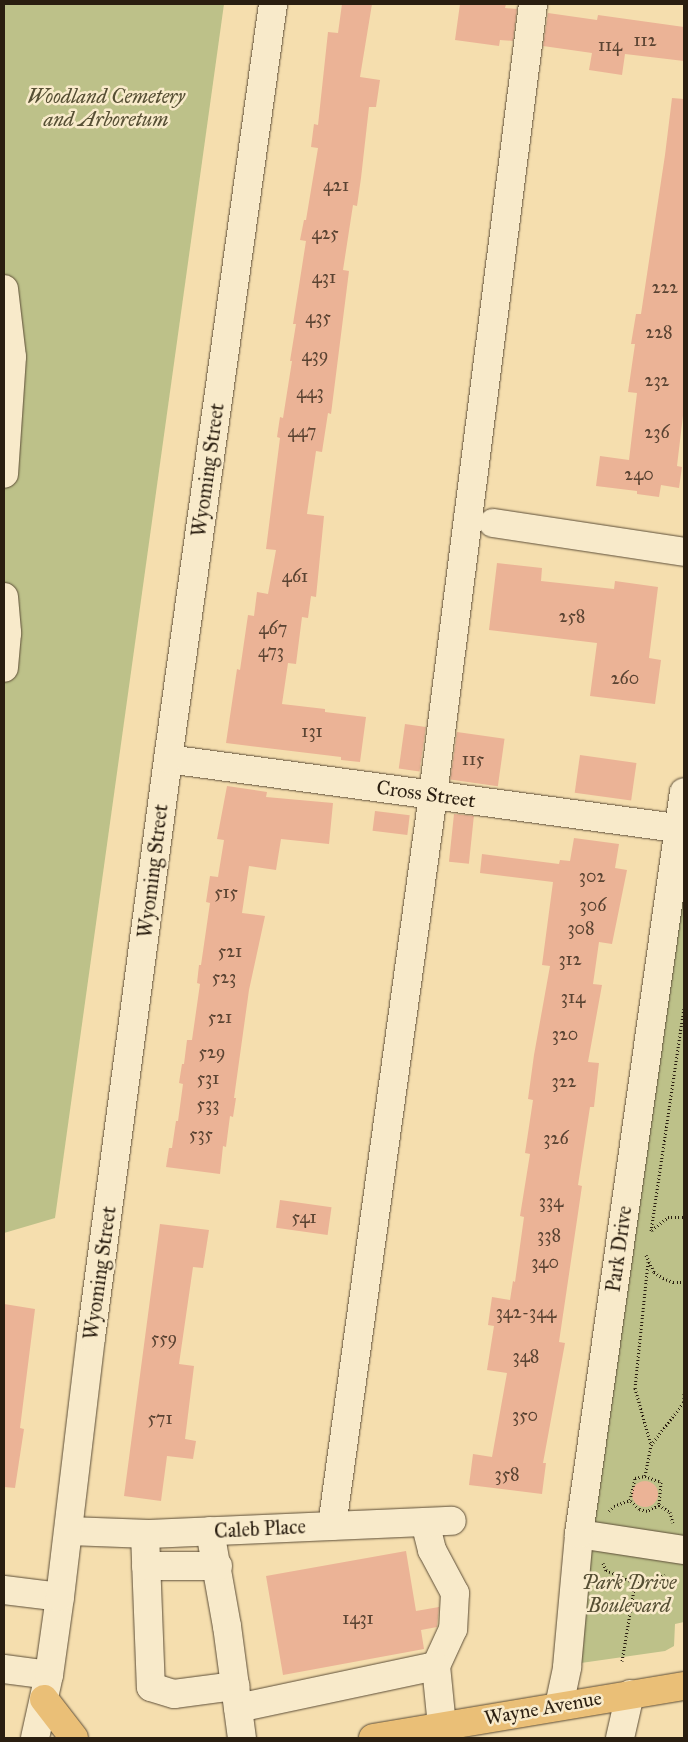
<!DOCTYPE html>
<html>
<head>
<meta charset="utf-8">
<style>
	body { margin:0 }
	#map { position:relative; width:688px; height:1742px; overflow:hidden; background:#f5deae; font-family:"IM FELL Great Primer",serif }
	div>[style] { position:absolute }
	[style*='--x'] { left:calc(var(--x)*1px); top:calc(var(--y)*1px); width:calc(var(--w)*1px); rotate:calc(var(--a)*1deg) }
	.green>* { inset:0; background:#bdc189 }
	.building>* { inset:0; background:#ebb396; transform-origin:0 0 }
	.round { border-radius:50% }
	.path>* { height:3px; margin-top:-1.5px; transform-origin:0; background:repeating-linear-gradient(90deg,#2a1e10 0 1px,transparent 0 3.5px) }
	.roads { filter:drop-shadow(0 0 1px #5d4e38) drop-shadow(0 0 1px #5d4e38) }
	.minor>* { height:28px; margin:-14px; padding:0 14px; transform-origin:14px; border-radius:14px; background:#f8eaca }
	.major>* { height:28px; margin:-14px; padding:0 14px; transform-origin:14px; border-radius:14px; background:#eabf77 }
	span { translate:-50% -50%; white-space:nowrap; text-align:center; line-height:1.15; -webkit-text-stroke:5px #f8eaca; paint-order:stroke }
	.number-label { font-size:18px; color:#5a4332 }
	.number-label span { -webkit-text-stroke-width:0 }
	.park-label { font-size:20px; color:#564f34; font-style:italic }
	.street-label { font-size:20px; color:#2a1e10 }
	.frame { position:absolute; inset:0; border:5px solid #2a1e10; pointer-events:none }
</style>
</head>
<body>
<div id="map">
	<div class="green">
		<div style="clip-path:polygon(4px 4px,224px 4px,55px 1218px,4px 1233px)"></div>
		<div style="clip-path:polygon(684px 792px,684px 1622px,675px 1624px,674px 1646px,665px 1651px,581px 1663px,584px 1639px,571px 1629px)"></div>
	</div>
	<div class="building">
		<div style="clip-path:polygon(342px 4px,372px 4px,360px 77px,380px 80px,376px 107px,369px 107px,361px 178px,357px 206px,353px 205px,343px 270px,349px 271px,331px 414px,328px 413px,322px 452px,316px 451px,307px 514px,324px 516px,316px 597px,311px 596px,308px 618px,302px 617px,296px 664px,288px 663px,282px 704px,325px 709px,325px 712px,366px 717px,360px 762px,341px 760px,341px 757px,226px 743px,237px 669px,240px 670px,248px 615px,254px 616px,257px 592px,268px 594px,276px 550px,266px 549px,280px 438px,277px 437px,280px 417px,283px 418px,292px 361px,290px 361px,296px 324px,293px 324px,306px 241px,300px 240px,304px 220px,306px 220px,318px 148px,311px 147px,314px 124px,318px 125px,328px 32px,338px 33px)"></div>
		<div style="clip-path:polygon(460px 4px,506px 4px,505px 8px,517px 9px,513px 41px,500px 40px,499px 46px,455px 40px)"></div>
		<div style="clip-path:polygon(548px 13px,597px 20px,598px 15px,684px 27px,684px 61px,625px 54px,622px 75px,589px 70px,592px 53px,543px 46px)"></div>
		<div style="clip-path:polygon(672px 98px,684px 99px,684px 407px,677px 466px,682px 467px,679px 488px,661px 485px,659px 497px,637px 494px,637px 491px,596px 486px,600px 456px,629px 460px,637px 393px,628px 392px,635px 344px,631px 344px,636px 314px,641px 314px,665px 155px)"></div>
		<div style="clip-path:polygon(497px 563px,542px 568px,541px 581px,614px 589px,615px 581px,658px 587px,649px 658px,661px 660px,655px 704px,590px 696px,597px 643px,489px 630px)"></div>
		<div style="left:405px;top:724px;width:21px;height:45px;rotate:8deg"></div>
		<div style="left:457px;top:732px;width:48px;height:48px;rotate:8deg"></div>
		<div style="left:580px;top:755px;width:57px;height:38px;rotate:8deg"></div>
		<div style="clip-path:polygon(227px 786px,267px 792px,266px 797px,333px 803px,329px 844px,281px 839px,276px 870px,249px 866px,242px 913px,265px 916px,249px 990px,234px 1098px,236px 1098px,233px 1117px,230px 1116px,226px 1147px,223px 1146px,220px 1174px,166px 1167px,169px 1148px,172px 1148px,176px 1121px,178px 1121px,183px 1084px,179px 1083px,182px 1064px,184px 1064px,187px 1040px,192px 1040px,200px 984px,197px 983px,199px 965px,201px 965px,210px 903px,206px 902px,210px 876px,218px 877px,224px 840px,217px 839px)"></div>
		<div style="left:375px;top:811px;width:35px;height:20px;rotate:7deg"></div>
		<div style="left:454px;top:814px;width:20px;height:48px;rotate:6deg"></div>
		<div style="clip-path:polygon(574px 838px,619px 844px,615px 868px,627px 870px,612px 944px,599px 942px,593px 984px,602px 985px,588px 1062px,599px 1063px,594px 1107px,590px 1107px,578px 1185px,582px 1186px,559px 1342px,565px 1343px,543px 1463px,546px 1463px,542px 1494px,469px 1485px,473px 1454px,492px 1457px,507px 1373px,487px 1370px,494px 1326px,488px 1325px,492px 1297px,510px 1300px,513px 1281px,515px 1282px,524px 1217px,520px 1216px,530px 1154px,525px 1153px,533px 1100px,528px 1099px,534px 1055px,550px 966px,542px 965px,553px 882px,480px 873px,482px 854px,559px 864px,560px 860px,570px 861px)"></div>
		<div style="left:280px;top:1200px;width:52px;height:28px;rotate:8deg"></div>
		<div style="clip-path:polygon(160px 1224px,209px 1230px,203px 1268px,193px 1267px,179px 1364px,194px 1366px,185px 1439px,196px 1441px,193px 1459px,167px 1456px,161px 1501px,124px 1496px)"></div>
		<div style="clip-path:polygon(4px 1304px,35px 1309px,20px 1428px,24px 1429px,15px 1488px,4px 1487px)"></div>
		<div class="round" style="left:632px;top:1481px;width:26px;height:26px"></div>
		<div style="clip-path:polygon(406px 1551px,416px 1611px,439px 1607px,437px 1627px,421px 1630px,424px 1649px,283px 1675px,266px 1576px)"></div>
	</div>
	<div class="path">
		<div style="--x:652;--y:1230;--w:21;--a:-39"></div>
		<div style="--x:668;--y:1217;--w:16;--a:0"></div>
		<div style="--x:651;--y:1231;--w:225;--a:-81.6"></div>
		<div style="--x:646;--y:1255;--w:19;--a:65"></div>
		<div style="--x:654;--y:1272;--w:11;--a:34"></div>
		<div style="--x:663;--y:1278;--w:11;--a:22"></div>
		<div style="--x:673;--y:1282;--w:11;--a:0"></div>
		<div style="--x:648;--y:1262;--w:127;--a:95.9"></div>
		<div style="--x:635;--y:1388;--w:59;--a:74.3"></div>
		<div style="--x:645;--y:1476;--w:17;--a:21"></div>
		<div style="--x:661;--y:1482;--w:23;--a:95"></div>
		<div style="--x:659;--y:1505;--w:13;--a:153"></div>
		<div style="--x:647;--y:1511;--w:8;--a:-166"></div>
		<div style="--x:639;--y:1509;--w:13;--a:-135"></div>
		<div style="--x:630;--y:1500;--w:23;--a:-77"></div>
		<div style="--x:635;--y:1478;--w:10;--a:-11"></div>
		<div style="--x:645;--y:1476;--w:32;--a:-79"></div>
		<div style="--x:651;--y:1445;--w:54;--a:-52.5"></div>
		<div style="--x:684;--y:1402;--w:9;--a:-90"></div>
		<div style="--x:659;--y:1505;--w:13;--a:32"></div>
		<div style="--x:670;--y:1512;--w:11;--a:75"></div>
		<div style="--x:609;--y:1511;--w:7;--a:-45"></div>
		<div style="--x:614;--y:1506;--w:17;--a:-21"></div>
		<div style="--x:603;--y:1563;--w:8;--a:67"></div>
		<div style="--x:606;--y:1570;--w:32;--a:24"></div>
		<div style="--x:635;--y:1583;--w:18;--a:-3"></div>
		<div style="--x:653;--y:1582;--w:14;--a:-34"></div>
		<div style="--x:622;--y:1661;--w:79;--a:-80.5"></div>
	</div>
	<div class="roads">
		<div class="minor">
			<div style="--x:4;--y:289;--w:68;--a:83.3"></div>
			<div style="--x:12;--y:357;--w:117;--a:93.9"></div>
			<div style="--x:493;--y:523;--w:193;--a:8.6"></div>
			<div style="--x:4;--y:597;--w:36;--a:85"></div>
			<div style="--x:7;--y:633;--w:35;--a:95"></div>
			<div style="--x:168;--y:759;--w:521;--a:7.73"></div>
			<div style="--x:425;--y:1522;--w:29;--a:76"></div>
			<div style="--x:432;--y:1550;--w:49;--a:61.9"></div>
			<div style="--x:455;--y:1593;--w:36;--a:93"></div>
			<div style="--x:453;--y:1629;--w:41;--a:114.7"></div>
			<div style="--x:332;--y:1526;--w:738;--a:-82.13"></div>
			<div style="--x:433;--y:795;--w:797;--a:-82.79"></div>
			<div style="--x:69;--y:1531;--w:80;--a:2.1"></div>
			<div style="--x:149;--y:1534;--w:303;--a:-2.5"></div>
			<div style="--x:210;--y:1531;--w:97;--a:79.9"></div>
			<div style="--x:227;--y:1626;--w:113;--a:82.4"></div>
			<div style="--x:145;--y:1534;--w:153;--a:87.8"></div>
			<div style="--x:151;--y:1687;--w:24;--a:17"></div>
			<div style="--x:174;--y:1694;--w:62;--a:-7.5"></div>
			<div style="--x:579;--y:1534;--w:106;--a:8.7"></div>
			<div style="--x:146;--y:1566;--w:72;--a:0"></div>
			<div style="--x:4;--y:1590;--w:56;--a:7.1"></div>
			<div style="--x:4;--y:1669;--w:45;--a:7.6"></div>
			<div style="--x:559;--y:1706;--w:40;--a:-78"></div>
			<div style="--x:567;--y:1667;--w:134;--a:-84.8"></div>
			<div style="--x:579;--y:1534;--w:749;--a:-81.95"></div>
			<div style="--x:238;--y:1708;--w:202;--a:-12"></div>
			<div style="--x:436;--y:1666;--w:60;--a:84.3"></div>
			<div style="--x:35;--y:1738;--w:65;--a:-77.5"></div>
			<div style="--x:49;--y:1675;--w:79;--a:-82"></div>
			<div style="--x:60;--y:1597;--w:262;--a:-83.2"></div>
			<div style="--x:91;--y:1337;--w:583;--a:-82.41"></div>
			<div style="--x:168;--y:759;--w:762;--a:-82.08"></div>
			<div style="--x:620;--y:1738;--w:45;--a:-77.2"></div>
		</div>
		<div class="major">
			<div style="--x:44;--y:1699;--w:49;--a:52.4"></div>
			<div style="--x:373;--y:1738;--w:315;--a:-9.5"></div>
		</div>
	</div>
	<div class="number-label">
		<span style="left:645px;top:40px">112</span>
		<span style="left:610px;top:45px">114</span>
		<span style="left:336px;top:185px">421</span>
		<span style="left:325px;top:233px">425</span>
		<span style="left:324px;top:277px">431</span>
		<span style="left:665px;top:287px">222</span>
		<span style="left:318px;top:317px">435</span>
		<span style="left:659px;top:332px">228</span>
		<span style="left:315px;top:355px">439</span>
		<span style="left:657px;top:380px">232</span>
		<span style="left:310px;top:392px">443</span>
		<span style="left:302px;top:431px">447</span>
		<span style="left:657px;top:432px">236</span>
		<span style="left:639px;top:474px">240</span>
		<span style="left:295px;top:576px">461</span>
		<span style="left:572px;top:616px">258</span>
		<span style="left:273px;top:628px">467</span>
		<span style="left:271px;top:651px">473</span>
		<span style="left:625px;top:678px">260</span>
		<span style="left:312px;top:731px">131</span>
		<span style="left:473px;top:759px">115</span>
		<span style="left:592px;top:876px">302</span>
		<span style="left:226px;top:892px">515</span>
		<span style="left:593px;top:905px">306</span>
		<span style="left:581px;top:928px">308</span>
		<span style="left:230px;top:951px">521</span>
		<span style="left:570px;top:959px">312</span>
		<span style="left:224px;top:977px">523</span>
		<span style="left:573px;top:997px">314</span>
		<span style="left:220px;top:1017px">521</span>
		<span style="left:565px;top:1034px">320</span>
		<span style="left:212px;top:1052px">529</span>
		<span style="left:208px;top:1078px">531</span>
		<span style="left:564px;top:1081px">322</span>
		<span style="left:208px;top:1104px">533</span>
		<span style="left:201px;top:1134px">535</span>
		<span style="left:556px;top:1138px">326</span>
		<span style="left:551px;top:1201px">334</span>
		<span style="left:304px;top:1217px">541</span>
		<span style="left:549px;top:1235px">338</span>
		<span style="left:545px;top:1262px">340</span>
		<span style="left:526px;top:1312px">342-344</span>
		<span style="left:164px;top:1338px">559</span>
		<span style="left:526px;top:1356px">348</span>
		<span style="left:525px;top:1415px">350</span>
		<span style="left:160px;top:1418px">571</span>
		<span style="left:507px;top:1474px">358</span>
		<span style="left:358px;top:1618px">1431</span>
	</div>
	<div class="park-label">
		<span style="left:106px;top:108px">Woodland Cemetery<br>and Arboretum</span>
		<span style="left:629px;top:1594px">Park Drive<br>Boulevard</span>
	</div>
	<div class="street-label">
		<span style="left:208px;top:470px;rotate:-82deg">Wyoming Street</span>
		<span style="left:426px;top:794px;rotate:8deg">Cross Street</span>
		<span style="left:153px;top:871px;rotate:-83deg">Wyoming Street</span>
		<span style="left:619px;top:1249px;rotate:-82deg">Park Drive</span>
		<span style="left:100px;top:1273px;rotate:-82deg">Wyoming Street</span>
		<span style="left:260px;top:1529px;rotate:-3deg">Caleb Place</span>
		<span style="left:543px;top:1708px;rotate:-10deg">Wayne Avenue</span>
	</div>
	<div class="frame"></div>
</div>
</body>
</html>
